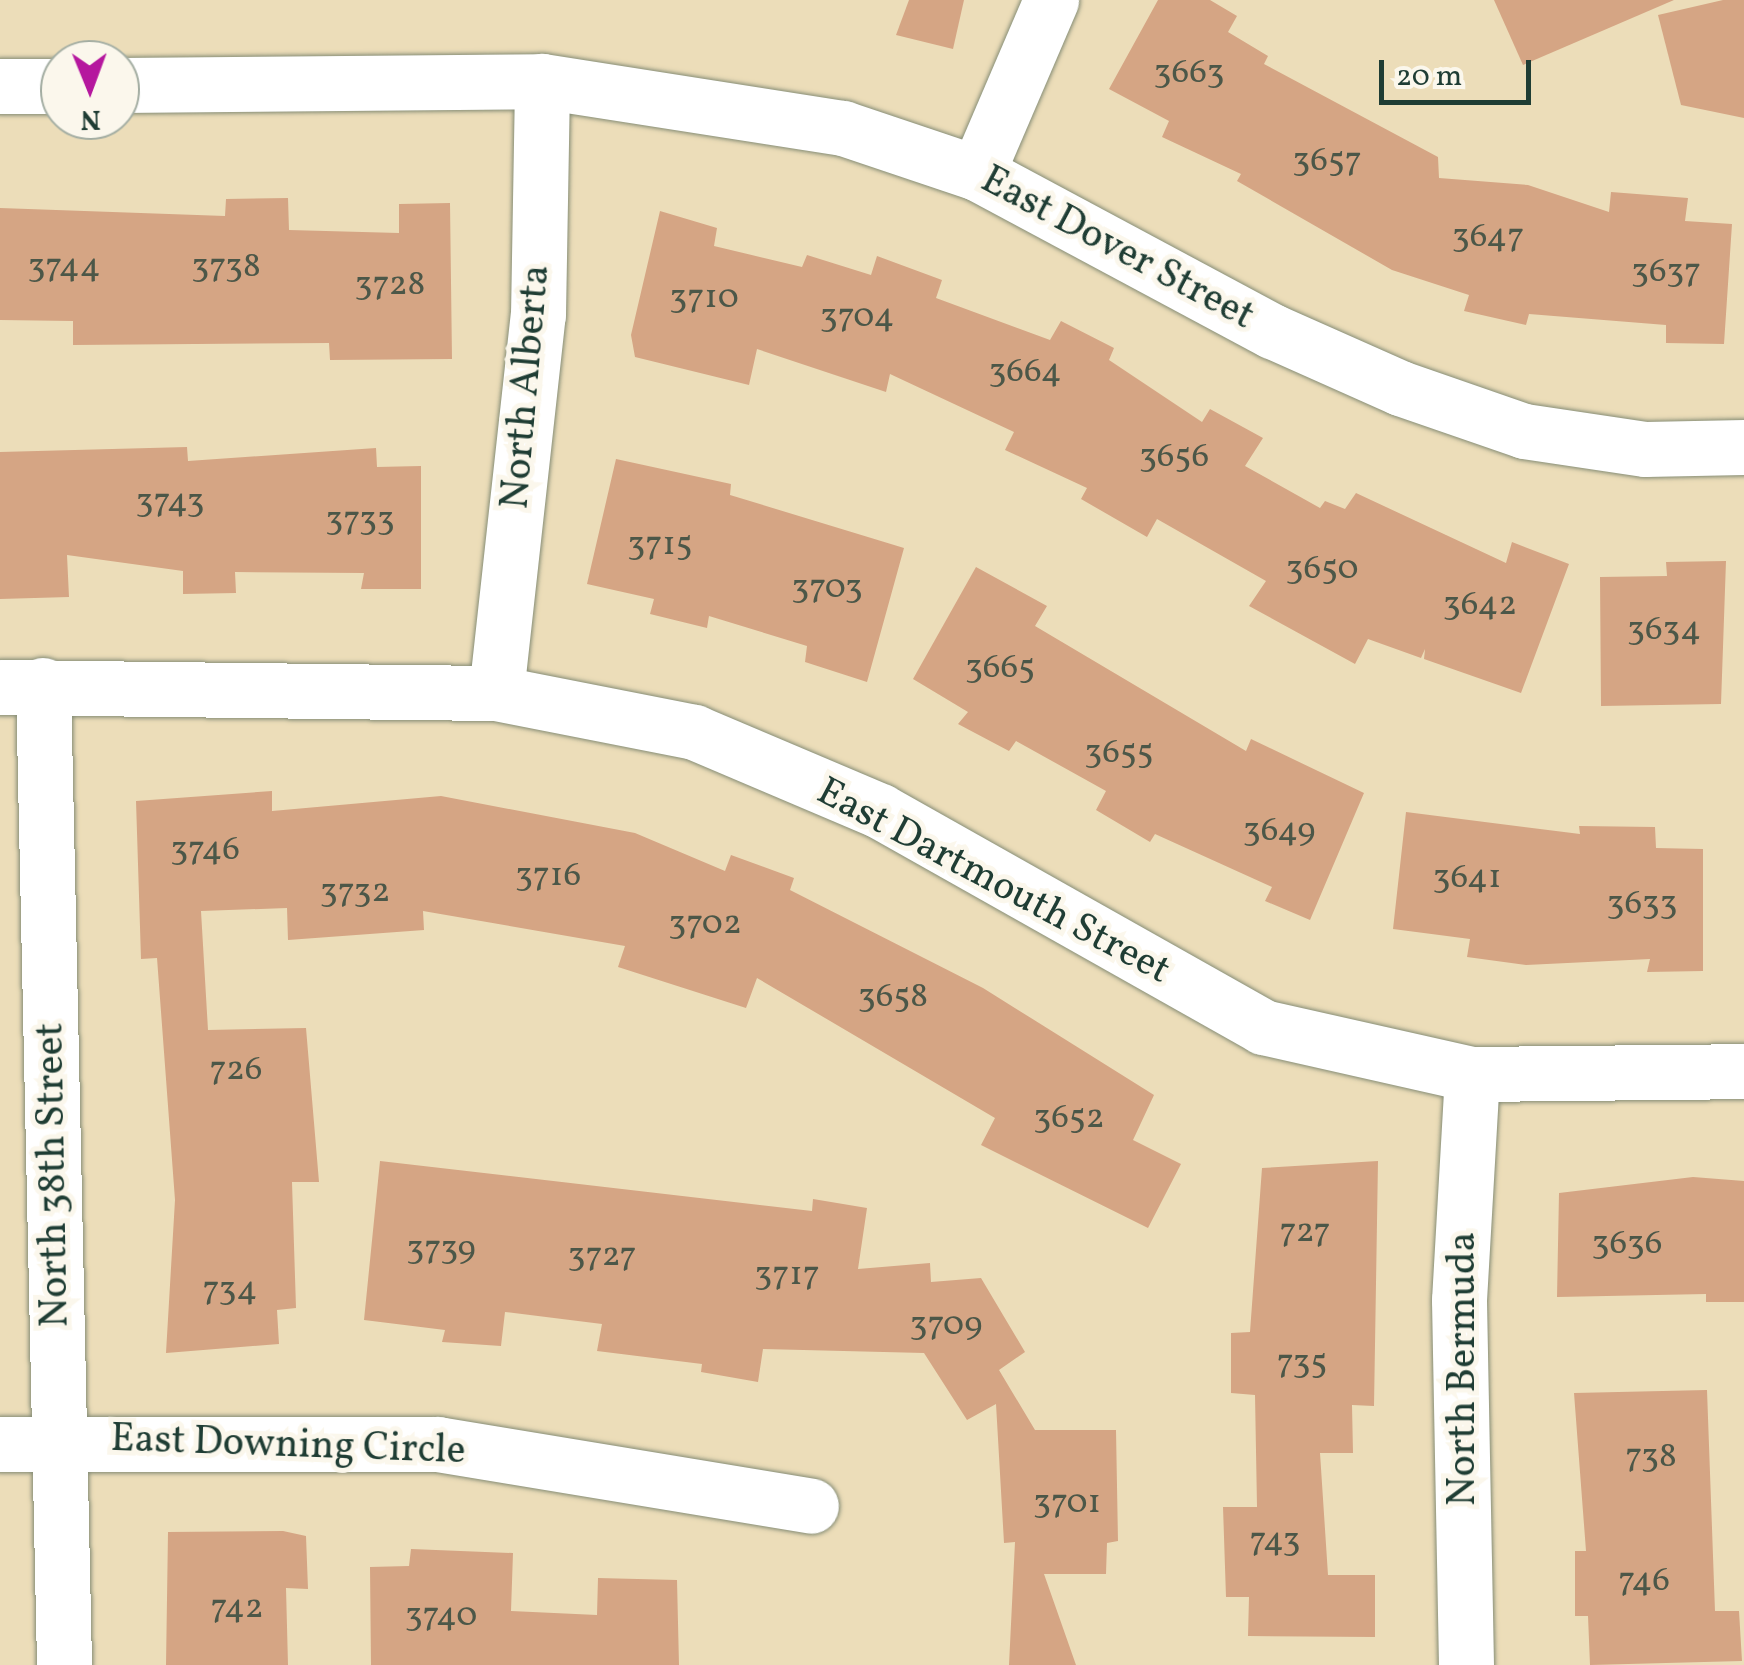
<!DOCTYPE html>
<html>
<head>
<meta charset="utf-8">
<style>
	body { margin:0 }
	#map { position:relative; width:1744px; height:1665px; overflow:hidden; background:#ecddb9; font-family:Vollkorn,serif }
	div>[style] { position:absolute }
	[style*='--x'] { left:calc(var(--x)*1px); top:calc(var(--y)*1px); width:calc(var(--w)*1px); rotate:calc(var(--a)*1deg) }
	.building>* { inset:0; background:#d5a584 }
	.roads { filter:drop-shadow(0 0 2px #868d76) drop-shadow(0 0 2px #868d76) }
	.street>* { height:55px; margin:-27.5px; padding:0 27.5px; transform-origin:27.5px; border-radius:27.5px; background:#fff }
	span { translate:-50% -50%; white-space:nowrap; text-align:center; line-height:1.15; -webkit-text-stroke:10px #fbf7ec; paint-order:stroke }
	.number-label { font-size:35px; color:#4c5748 }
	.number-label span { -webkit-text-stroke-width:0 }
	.street-label { font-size:40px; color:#1f3d34 }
	.north { position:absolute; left:40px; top:40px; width:100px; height:100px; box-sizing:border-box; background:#fbf7ec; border:2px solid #a3ada2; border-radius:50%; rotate:179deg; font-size:28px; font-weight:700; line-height:40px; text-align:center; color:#1f3d34 }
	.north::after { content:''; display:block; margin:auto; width:35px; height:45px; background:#b5179e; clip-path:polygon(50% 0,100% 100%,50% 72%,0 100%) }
	.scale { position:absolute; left:1379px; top:60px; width:152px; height:45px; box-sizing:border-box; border:5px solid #1f3d34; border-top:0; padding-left:12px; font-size:30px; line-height:35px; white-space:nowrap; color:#1f3d34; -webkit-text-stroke:8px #fbf7ec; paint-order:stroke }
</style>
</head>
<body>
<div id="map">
	<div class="building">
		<div style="clip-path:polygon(909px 0,964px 0,953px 49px,896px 35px)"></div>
		<div style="clip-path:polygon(1158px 0,1210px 0,1237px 16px,1228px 32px,1268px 56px,1264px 64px,1438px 157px,1439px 178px,1528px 185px,1609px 212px,1611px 192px,1688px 198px,1685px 221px,1732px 224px,1724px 344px,1666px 343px,1666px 325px,1529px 314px,1526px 325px,1464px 311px,1469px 295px,1392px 270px,1237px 181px,1241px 174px,1162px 137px,1169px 121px,1109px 89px)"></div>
		<div style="clip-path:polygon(1494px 0,1674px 0,1523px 65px)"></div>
		<div style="clip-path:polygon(1723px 0,1744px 0,1744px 118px,1681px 105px,1658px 15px)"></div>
		<div style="clip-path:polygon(288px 198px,289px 230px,399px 233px,399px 204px,450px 203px,452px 359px,330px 360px,329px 343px,73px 345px,73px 321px,0 320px,0 208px,225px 216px,226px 199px)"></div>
		<div style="clip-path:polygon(660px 211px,717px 228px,714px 246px,802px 267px,807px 255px,871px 275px,877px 256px,942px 280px,936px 298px,1050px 340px,1061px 321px,1114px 348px,1109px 360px,1202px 422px,1210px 409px,1263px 438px,1245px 466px,1320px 508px,1325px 501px,1345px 509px,1356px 493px,1506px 563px,1512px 542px,1569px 564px,1521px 693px,1424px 659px,1425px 649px,1421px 658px,1368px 639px,1355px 664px,1249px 606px,1266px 581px,1157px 519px,1147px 537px,1081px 499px,1087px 488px,1005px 450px,1014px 432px,890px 374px,886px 392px,757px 349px,749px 385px,635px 357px,631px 335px)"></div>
		<div style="clip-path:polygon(187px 447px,188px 461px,376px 448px,377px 467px,421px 466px,421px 589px,361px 589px,364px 573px,235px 572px,236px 593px,183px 594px,183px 571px,67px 555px,69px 597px,0 599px,0 452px)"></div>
		<div style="clip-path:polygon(616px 459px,731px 484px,730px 495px,904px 548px,867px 682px,805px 662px,807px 646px,709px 616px,707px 628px,650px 614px,654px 599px,587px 584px)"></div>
		<div style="clip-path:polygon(1726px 561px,1721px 704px,1601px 706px,1600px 577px,1667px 576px,1666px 562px)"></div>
		<div style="clip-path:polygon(976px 567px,1047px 606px,1035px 626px,1246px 751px,1251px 739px,1364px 793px,1310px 920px,1265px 901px,1272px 887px,1155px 834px,1150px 842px,1096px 810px,1106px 791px,1016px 741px,1009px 751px,958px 724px,968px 712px,913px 679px)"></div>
		<div style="clip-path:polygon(272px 791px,272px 811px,441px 796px,635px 833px,725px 871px,731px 855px,794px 878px,790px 890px,983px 988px,1154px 1095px,1133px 1140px,1181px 1164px,1148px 1228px,981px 1145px,995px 1118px,757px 978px,746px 1008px,618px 967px,625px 946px,423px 911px,424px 930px,288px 940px,287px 908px,201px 911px,208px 1030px,306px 1028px,319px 1182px,292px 1182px,296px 1308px,277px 1310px,279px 1344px,166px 1353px,175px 1200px,157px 958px,141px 959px,136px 801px)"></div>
		<div style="clip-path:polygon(1406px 812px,1580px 834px,1579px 826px,1655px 827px,1656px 848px,1703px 849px,1703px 971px,1647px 972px,1650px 959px,1526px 965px,1467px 957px,1470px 939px,1393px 929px)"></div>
		<div style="clip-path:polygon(380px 1161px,812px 1211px,813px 1199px,867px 1208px,858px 1269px,930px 1263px,931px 1282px,981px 1278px,1025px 1352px,999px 1370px,1035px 1430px,1116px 1430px,1118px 1541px,1107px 1543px,1106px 1574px,1044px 1574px,1076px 1665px,1009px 1665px,1015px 1542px,1004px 1543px,996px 1404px,967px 1420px,924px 1353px,763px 1349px,758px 1382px,701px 1372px,702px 1364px,597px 1351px,602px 1324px,505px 1312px,501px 1346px,442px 1342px,445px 1330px,364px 1320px)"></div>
		<div style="clip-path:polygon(1378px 1161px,1374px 1406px,1352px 1405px,1353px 1453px,1320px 1453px,1328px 1575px,1375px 1575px,1375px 1637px,1248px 1636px,1249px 1597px,1226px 1597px,1223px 1507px,1257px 1507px,1255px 1395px,1231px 1393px,1231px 1333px,1250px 1332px,1262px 1168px)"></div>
		<div style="clip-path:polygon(1693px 1177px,1744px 1181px,1744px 1302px,1706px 1302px,1706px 1294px,1557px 1297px,1559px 1193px)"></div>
		<div style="clip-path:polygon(1707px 1390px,1715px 1611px,1739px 1611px,1742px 1661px,1590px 1665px,1588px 1616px,1575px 1616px,1575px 1551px,1586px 1551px,1574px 1393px)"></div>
		<div style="clip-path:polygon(283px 1531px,306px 1536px,308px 1589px,286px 1588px,288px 1665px,166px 1665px,168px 1532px)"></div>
		<div style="clip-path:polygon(411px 1549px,513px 1553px,511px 1611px,597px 1615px,598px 1578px,677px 1580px,679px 1665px,371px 1665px,370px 1567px,409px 1566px)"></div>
	</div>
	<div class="roads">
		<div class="street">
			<div style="--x:120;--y:85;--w:422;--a:-0.5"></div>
			<div style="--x:542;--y:81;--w:305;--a:8.9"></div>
			<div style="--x:843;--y:128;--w:141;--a:18.6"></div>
			<div style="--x:977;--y:173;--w:335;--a:28.2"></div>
			<div style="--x:1272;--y:331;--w:140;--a:24"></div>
			<div style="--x:1400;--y:388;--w:131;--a:19.1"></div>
			<div style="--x:1524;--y:431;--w:122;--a:8.5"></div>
			<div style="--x:1645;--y:449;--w:99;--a:-1.2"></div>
			<div style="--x:0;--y:86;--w:60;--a:0"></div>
			<div style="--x:977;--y:173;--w:188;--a:-66.8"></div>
			<div style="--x:43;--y:685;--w:980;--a:88.77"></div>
			<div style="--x:0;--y:687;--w:496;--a:0.7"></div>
			<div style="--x:496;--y:693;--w:202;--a:11.1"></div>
			<div style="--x:694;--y:732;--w:202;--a:23"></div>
			<div style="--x:880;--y:811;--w:440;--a:29.4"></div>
			<div style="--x:1263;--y:1027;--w:214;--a:12.7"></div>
			<div style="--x:1472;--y:1074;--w:272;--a:-0.6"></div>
			<div style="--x:496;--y:693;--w:380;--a:-83.7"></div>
			<div style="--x:538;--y:315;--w:234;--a:-89"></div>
			<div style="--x:0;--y:1444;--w:438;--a:0"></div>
			<div style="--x:438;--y:1444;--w:378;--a:9.4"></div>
			<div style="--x:1466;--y:1665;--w:365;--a:-91.1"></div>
			<div style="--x:1459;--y:1300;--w:226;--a:-86.7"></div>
		</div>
	</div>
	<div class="number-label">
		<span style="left:1189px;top:73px">3663</span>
		<span style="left:1327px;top:161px">3657</span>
		<span style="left:1488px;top:237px">3647</span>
		<span style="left:64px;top:267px">3744</span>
		<span style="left:226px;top:267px">3738</span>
		<span style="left:1666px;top:272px">3637</span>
		<span style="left:390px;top:285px">3728</span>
		<span style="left:704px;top:298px">3710</span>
		<span style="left:857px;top:317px">3704</span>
		<span style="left:1025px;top:372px">3664</span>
		<span style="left:1174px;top:457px">3656</span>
		<span style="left:170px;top:502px">3743</span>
		<span style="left:360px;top:520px">3733</span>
		<span style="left:660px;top:545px">3715</span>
		<span style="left:1322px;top:569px">3650</span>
		<span style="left:827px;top:588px">3703</span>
		<span style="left:1480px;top:605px">3642</span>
		<span style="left:1664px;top:630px">3634</span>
		<span style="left:1000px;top:668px">3665</span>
		<span style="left:1119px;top:753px">3655</span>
		<span style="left:1279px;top:831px">3649</span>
		<span style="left:205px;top:850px">3746</span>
		<span style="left:548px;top:876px">3716</span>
		<span style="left:1467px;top:878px">3641</span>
		<span style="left:355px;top:892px">3732</span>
		<span style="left:1642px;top:904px">3633</span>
		<span style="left:705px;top:924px">3702</span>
		<span style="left:893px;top:997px">3658</span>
		<span style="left:236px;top:1070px">726</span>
		<span style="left:1069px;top:1118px">3652</span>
		<span style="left:1305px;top:1232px">727</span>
		<span style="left:1627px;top:1244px">3636</span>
		<span style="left:441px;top:1249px">3739</span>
		<span style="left:602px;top:1256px">3727</span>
		<span style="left:787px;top:1275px">3717</span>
		<span style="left:230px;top:1290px">734</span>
		<span style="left:946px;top:1325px">3709</span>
		<span style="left:1302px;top:1363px">735</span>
		<span style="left:1651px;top:1457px">738</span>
		<span style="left:1067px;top:1503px">3701</span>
		<span style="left:1275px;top:1541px">743</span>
		<span style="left:1644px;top:1581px">746</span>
		<span style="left:237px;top:1608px">742</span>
		<span style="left:441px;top:1616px">3740</span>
	</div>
	<div class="street-label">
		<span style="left:1117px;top:249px;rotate:28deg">East Dover Street</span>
		<span style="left:527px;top:387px;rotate:-85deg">North Alberta</span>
		<span style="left:993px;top:882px;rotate:28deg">East Dartmouth Street</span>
		<span style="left:54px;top:1175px;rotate:-91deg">North 38th Street</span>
		<span style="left:1464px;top:1369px;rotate:-90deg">North Bermuda</span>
		<span style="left:288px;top:1446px;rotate:2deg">East Downing Circle</span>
	</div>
	<div class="north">N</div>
	<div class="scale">20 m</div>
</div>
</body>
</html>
